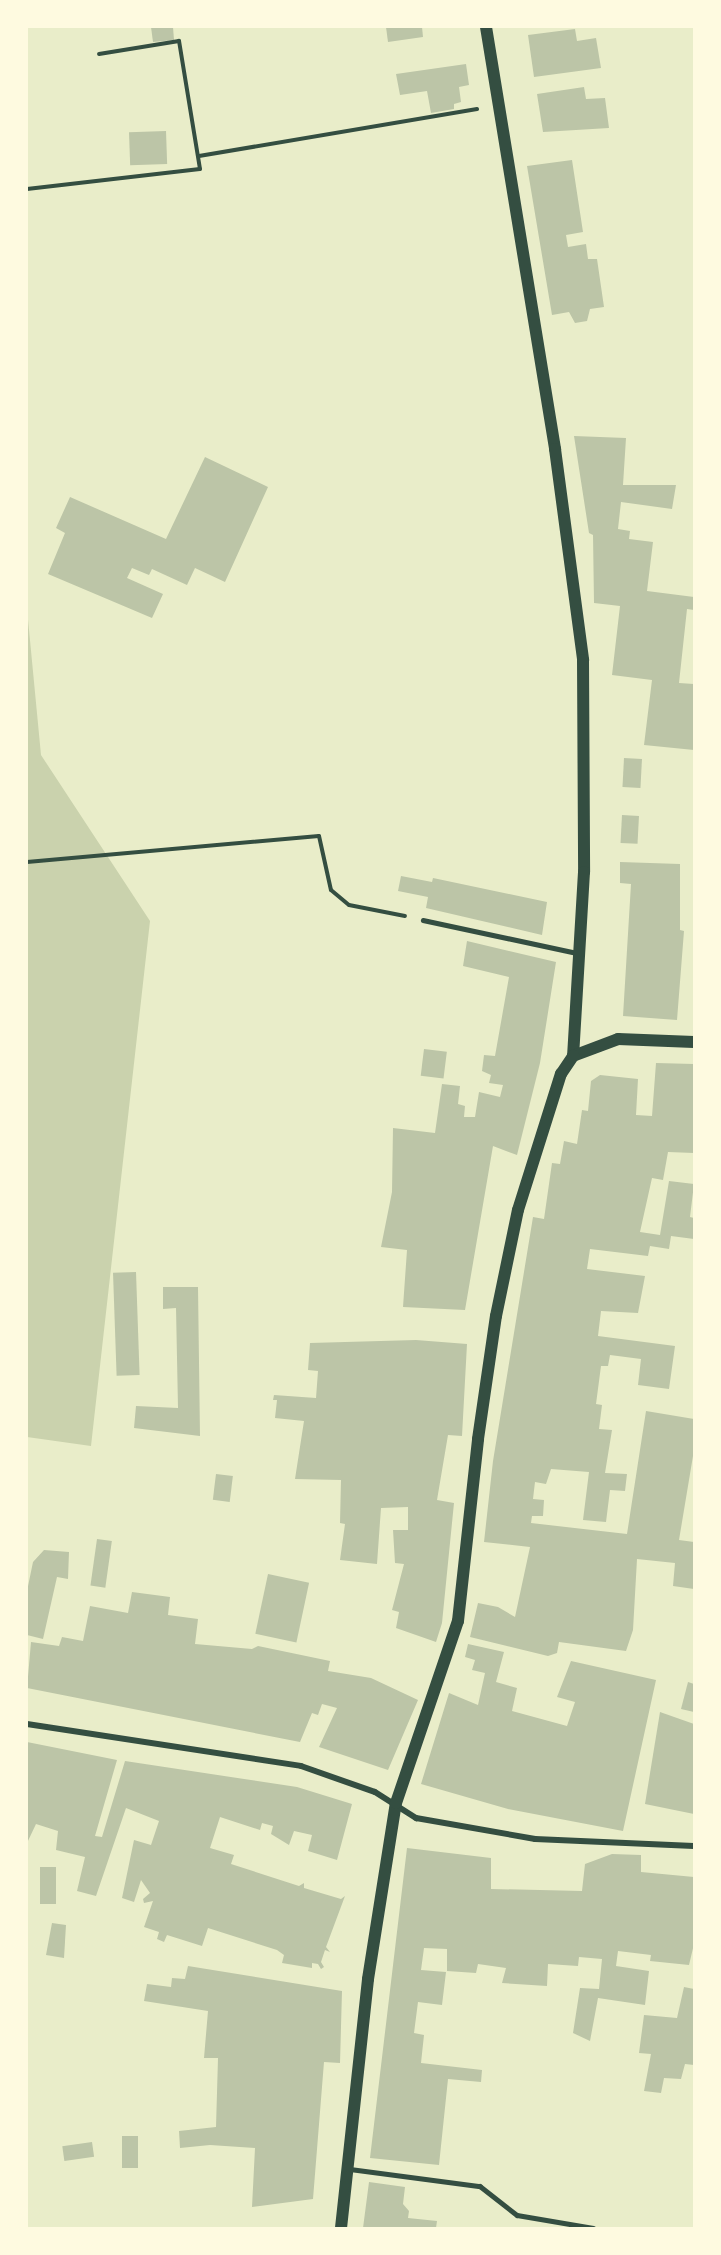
<!DOCTYPE html>
<html>
<head>
<meta charset="utf-8">
<style>
	body { margin:0 }
	#map { position:relative; width:721px; height:2255px; overflow:hidden; background:#e9edc9; font-family:"Noto Sans",sans-serif }
	div>[style] { position:absolute }
	[style*='--x'] { left:calc(var(--x)*1px); top:calc(var(--y)*1px); width:calc(var(--w)*1px); rotate:calc(var(--a)*1deg) }
	.green>* { inset:0; background:#cad2ad }
	.building>* { inset:0; background:#bcc5a7; transform-origin:0 0 }
	.path>* { height:4px; margin:-2px; padding:0 2px; transform-origin:2px; border-radius:2px; background:#344e41 }
	.service>* { height:4.5px; margin:-2.25px; padding:0 2.25px; transform-origin:2.25px; border-radius:2.25px; background:#344e41 }
	.minor>* { height:6px; margin:-3px; padding:0 3px; transform-origin:3px; border-radius:3px; background:#344e41 }
	.secondary>* { height:12px; margin:-6px; padding:0 6px; transform-origin:6px; border-radius:6px; background:#344e41 }
	span { translate:-50% -50%; white-space:nowrap; text-align:center; line-height:1.15; -webkit-text-stroke:4.5px #fefae0; paint-order:stroke }
	.frame { position:absolute; inset:0; border:28px solid #fefae0; pointer-events:none }
</style>
</head>
<body>
<div id="map">
	<div class="green">
		<div style="clip-path:polygon(27px 609px,41px 755px,150px 921px,91px 1446px,27px 1437px)"></div>
	</div>
	<div class="building">
		<div style="clip-path:polygon(151px 27px,173px 27px,174px 40px,153px 42px)"></div>
		<div style="clip-path:polygon(386px 27px,422px 27px,423px 37px,388px 42px)"></div>
		<div style="clip-path:polygon(575px 29px,577px 41px,596px 38px,601px 68px,534px 77px,528px 35px)"></div>
		<div style="clip-path:polygon(466px 64px,469px 85px,459px 87px,461px 102px,454px 104px,454px 109px,431px 113px,427px 91px,400px 95px,396px 74px)"></div>
		<div style="clip-path:polygon(584px 87px,586px 99px,605px 98px,609px 128px,543px 132px,537px 94px)"></div>
		<div style="left:166px;top:131px;width:33px;height:37px;rotate:88deg"></div>
		<div style="clip-path:polygon(572px 160px,583px 232px,566px 235px,568px 247px,586px 244px,588px 259px,597px 259px,604px 307px,590px 309px,587px 321px,575px 323px,569px 312px,552px 315px,527px 166px)"></div>
		<div style="clip-path:polygon(574px 436px,626px 438px,623px 485px,676px 485px,672px 509px,621px 502px,618px 529px,630px 531px,629px 539px,653px 542px,647px 591px,694px 597px,694px 610px,687px 609px,679px 683px,694px 684px,694px 750px,644px 745px,652px 680px,612px 675px,620px 606px,594px 603px,593px 535px,589px 533px)"></div>
		<div style="clip-path:polygon(205px 457px,268px 487px,225px 582px,195px 568px,187px 585px,152px 569px,149px 575px,132px 568px,127px 578px,163px 594px,152px 618px,48px 574px,65px 533px,56px 528px,70px 497px,166px 539px)"></div>
		<div style="left:624px;top:758px;width:18px;height:29px;rotate:3deg"></div>
		<div style="left:622px;top:815px;width:17px;height:28px;rotate:3deg"></div>
		<div style="clip-path:polygon(620px 862px,680px 864px,680px 930px,684px 931px,677px 1020px,623px 1016px,631px 884px,620px 883px)"></div>
		<div style="clip-path:polygon(401px 876px,432px 882px,433px 878px,547px 902px,542px 935px,426px 908px,428px 897px,398px 891px)"></div>
		<div style="clip-path:polygon(467px 941px,556px 962px,540px 1063px,517px 1155px,493px 1146px,465px 1310px,403px 1307px,407px 1250px,381px 1247px,392px 1192px,393px 1128px,435px 1133px,442px 1084px,460px 1086px,458px 1104px,465px 1106px,464px 1117px,475px 1117px,479px 1092px,500px 1097px,503px 1085px,489px 1083px,491px 1075px,482px 1071px,484px 1055px,495px 1056px,509px 977px,463px 966px)"></div>
		<div style="left:424px;top:1049px;width:23px;height:27px;rotate:7deg"></div>
		<div style="clip-path:polygon(656px 1063px,694px 1064px,694px 1153px,668px 1152px,663px 1180px,652px 1178px,640px 1232px,660px 1235px,669px 1181px,694px 1184px,690px 1217px,694px 1218px,694px 1239px,671px 1236px,669px 1249px,650px 1246px,648px 1256px,590px 1249px,587px 1269px,645px 1276px,638px 1313px,601px 1311px,598px 1336px,675px 1346px,669px 1389px,638px 1385px,641px 1359px,610px 1355px,608px 1366px,601px 1366px,596px 1404px,602px 1405px,599px 1429px,612px 1430px,605px 1473px,627px 1474px,625px 1491px,610px 1490px,606px 1522px,583px 1520px,589px 1472px,551px 1469px,546px 1484px,535px 1482px,533px 1499px,544px 1500px,543px 1516px,532px 1516px,531px 1523px,627px 1534px,646px 1411px,694px 1419px,694px 1450px,679px 1540px,694px 1542px,694px 1589px,673px 1586px,675px 1563px,637px 1559px,633px 1630px,626px 1651px,559px 1642px,557px 1653px,548px 1656px,470px 1637px,478px 1603px,498px 1607px,515px 1617px,530px 1547px,484px 1542px,493px 1461px,533px 1217px,544px 1219px,552px 1163px,560px 1164px,564px 1141px,577px 1144px,582px 1110px,588px 1111px,591px 1081px,600px 1075px,638px 1079px,636px 1115px,652px 1116px)"></div>
		<div style="left:136px;top:1272px;width:103px;height:23px;rotate:88deg"></div>
		<div style="clip-path:polygon(163px 1287px,198px 1287px,200px 1436px,134px 1428px,136px 1406px,178px 1408px,176px 1308px,163px 1309px)"></div>
		<div style="clip-path:polygon(416px 1340px,467px 1344px,462px 1436px,448px 1435px,437px 1500px,454px 1503px,442px 1623px,436px 1642px,396px 1628px,399px 1612px,392px 1610px,404px 1564px,395px 1563px,393px 1530px,408px 1530px,408px 1507px,381px 1508px,377px 1564px,340px 1560px,345px 1524px,340px 1523px,341px 1480px,295px 1479px,304px 1421px,275px 1418px,277px 1400px,273px 1400px,274px 1395px,316px 1398px,318px 1371px,308px 1370px,310px 1343px)"></div>
		<div style="left:216px;top:1474px;width:17px;height:26px;rotate:7deg"></div>
		<div style="left:97px;top:1539px;width:15px;height:47px;rotate:8deg"></div>
		<div style="clip-path:polygon(44px 1550px,69px 1552px,68px 1579px,57px 1577px,43px 1639px,27px 1635px,27px 1591px,33px 1562px)"></div>
		<div style="left:268px;top:1574px;width:42px;height:61px;rotate:12deg"></div>
		<div style="clip-path:polygon(132px 1592px,170px 1597px,168px 1615px,198px 1619px,195px 1644px,252px 1649px,258px 1646px,330px 1661px,328px 1671px,371px 1678px,418px 1700px,388px 1770px,319px 1747px,337px 1708px,322px 1704px,318px 1715px,312px 1713px,300px 1742px,27px 1688px,31px 1642px,59px 1646px,62px 1637px,83px 1641px,90px 1606px,128px 1613px)"></div>
		<div style="clip-path:polygon(468px 1644px,504px 1652px,496px 1682px,517px 1688px,512px 1711px,567px 1726px,575px 1702px,557px 1697px,571px 1661px,656px 1680px,623px 1831px,508px 1809px,421px 1784px,449px 1693px,478px 1705px,485px 1673px,472px 1670px,475px 1660px,465px 1657px)"></div>
		<div style="clip-path:polygon(688px 1682px,694px 1684px,694px 1712px,681px 1709px)"></div>
		<div style="clip-path:polygon(660px 1712px,694px 1724px,694px 1814px,645px 1804px)"></div>
		<div style="clip-path:polygon(27px 1742px,117px 1760px,95px 1836px,102px 1837px,125px 1761px,297px 1787px,352px 1804px,337px 1860px,308px 1851px,312px 1835px,294px 1831px,289px 1845px,271px 1834px,273px 1826px,262px 1823px,260px 1830px,220px 1817px,210px 1848px,234px 1855px,231px 1864px,299px 1886px,304px 1883px,304px 1888px,341px 1899px,345px 1896px,326px 1947px,330px 1952px,325px 1950px,321px 1962px,324px 1967px,321px 1969px,318px 1964px,312px 1963px,312px 1968px,282px 1963px,284px 1955px,277px 1950px,208px 1928px,202px 1946px,167px 1935px,164px 1942px,157px 1939px,159px 1932px,144px 1927px,153px 1901px,144px 1903px,143px 1899px,150px 1893px,141px 1880px,134px 1902px,122px 1898px,134px 1840px,151px 1845px,159px 1821px,126px 1808px,96px 1896px,77px 1891px,85px 1857px,56px 1850px,58px 1831px,36px 1824px,27px 1843px)"></div>
		<div style="clip-path:polygon(407px 1848px,491px 1858px,491px 1889px,582px 1891px,585px 1864px,612px 1854px,641px 1855px,641px 1872px,694px 1877px,694px 1944px,689px 1965px,650px 1961px,651px 1955px,618px 1951px,616px 1966px,649px 1971px,645px 2005px,598px 1998px,590px 2041px,573px 2033px,580px 1988px,599px 1989px,602px 1959px,579px 1957px,578px 1966px,548px 1964px,547px 1986px,502px 1983px,506px 1968px,478px 1964px,476px 1973px,447px 1971px,447px 1949px,424px 1948px,421px 1970px,446px 1972px,442px 2005px,418px 2002px,414px 2033px,424px 2035px,421px 2063px,482px 2070px,481px 2082px,448px 2079px,439px 2165px,370px 2158px)"></div>
		<div style="left:40px;top:1867px;width:16px;height:37px"></div>
		<div style="clip-path:polygon(52px 1923px,66px 1925px,64px 1958px,46px 1955px)"></div>
		<div style="clip-path:polygon(188px 1966px,342px 1991px,340px 2063px,324px 2062px,313px 2199px,252px 2207px,255px 2148px,210px 2145px,180px 2148px,179px 2131px,216px 2127px,218px 2058px,204px 2058px,208px 2011px,144px 2001px,147px 1984px,171px 1987px,172px 1978px,185px 1979px)"></div>
		<div style="clip-path:polygon(684px 1987px,694px 1989px,694px 2065px,685px 2064px,681px 2079px,664px 2078px,661px 2093px,644px 2091px,651px 2054px,639px 2053px,644px 2015px,677px 2018px)"></div>
		<div style="left:138px;top:2136px;width:32px;height:16px;rotate:90deg"></div>
		<div style="left:92px;top:2142px;width:15px;height:30px;rotate:82deg"></div>
		<div style="clip-path:polygon(369px 2182px,405px 2187px,403px 2204px,409px 2211px,408px 2218px,437px 2221px,436px 2228px,363px 2228px)"></div>
	</div>
	<div class="path">
		<div style="--x:199;--y:156;--w:282;--a:-9.6"></div>
		<div style="--x:27;--y:189;--w:174;--a:-6.6"></div>
		<div style="--x:200;--y:169;--w:130;--a:-99.3"></div>
		<div style="--x:179;--y:41;--w:81;--a:170.8"></div>
		<div style="--x:27;--y:862;--w:293;--a:-5.1"></div>
		<div style="--x:319;--y:836;--w:55;--a:77.5"></div>
		<div style="--x:331;--y:890;--w:23;--a:40"></div>
		<div style="--x:349;--y:905;--w:57;--a:11.1"></div>
	</div>
	<div class="service">
		<div style="--x:423;--y:920;--w:157;--a:12.1"></div>
		<div style="--x:350;--y:2169;--w:131;--a:7.5"></div>
		<div style="--x:480;--y:2186;--w:47;--a:38.1"></div>
		<div style="--x:517;--y:2215;--w:77;--a:9.7"></div>
	</div>
	<div class="minor">
		<div style="--x:27;--y:1724;--w:277;--a:8.7"></div>
		<div style="--x:301;--y:1766;--w:78;--a:19.4"></div>
		<div style="--x:375;--y:1792;--w:49;--a:32.4"></div>
		<div style="--x:416;--y:1818;--w:121;--a:10"></div>
		<div style="--x:535;--y:1839;--w:159;--a:2.5"></div>
	</div>
	<div class="secondary">
		<div style="--x:486;--y:27;--w:428;--a:80.7"></div>
		<div style="--x:555;--y:449;--w:213;--a:82.4"></div>
		<div style="--x:583;--y:660;--w:212;--a:89.7"></div>
		<div style="--x:584;--y:872;--w:184;--a:93.4"></div>
		<div style="--x:573;--y:1056;--w:48;--a:-20.7"></div>
		<div style="--x:618;--y:1039;--w:76;--a:2.3"></div>
		<div style="--x:341;--y:2228;--w:250;--a:-83.8"></div>
		<div style="--x:368;--y:1979;--w:178;--a:-81"></div>
		<div style="--x:396;--y:1803;--w:192;--a:-71.2"></div>
		<div style="--x:458;--y:1621;--w:183;--a:-83.7"></div>
		<div style="--x:478;--y:1439;--w:124;--a:-81.7"></div>
		<div style="--x:496;--y:1316;--w:108;--a:-78.3"></div>
		<div style="--x:518;--y:1210;--w:143;--a:-72.5"></div>
		<div style="--x:561;--y:1074;--w:22;--a:-56"></div>
	</div>
	<div class="frame"></div>
</div>
</body>
</html>
